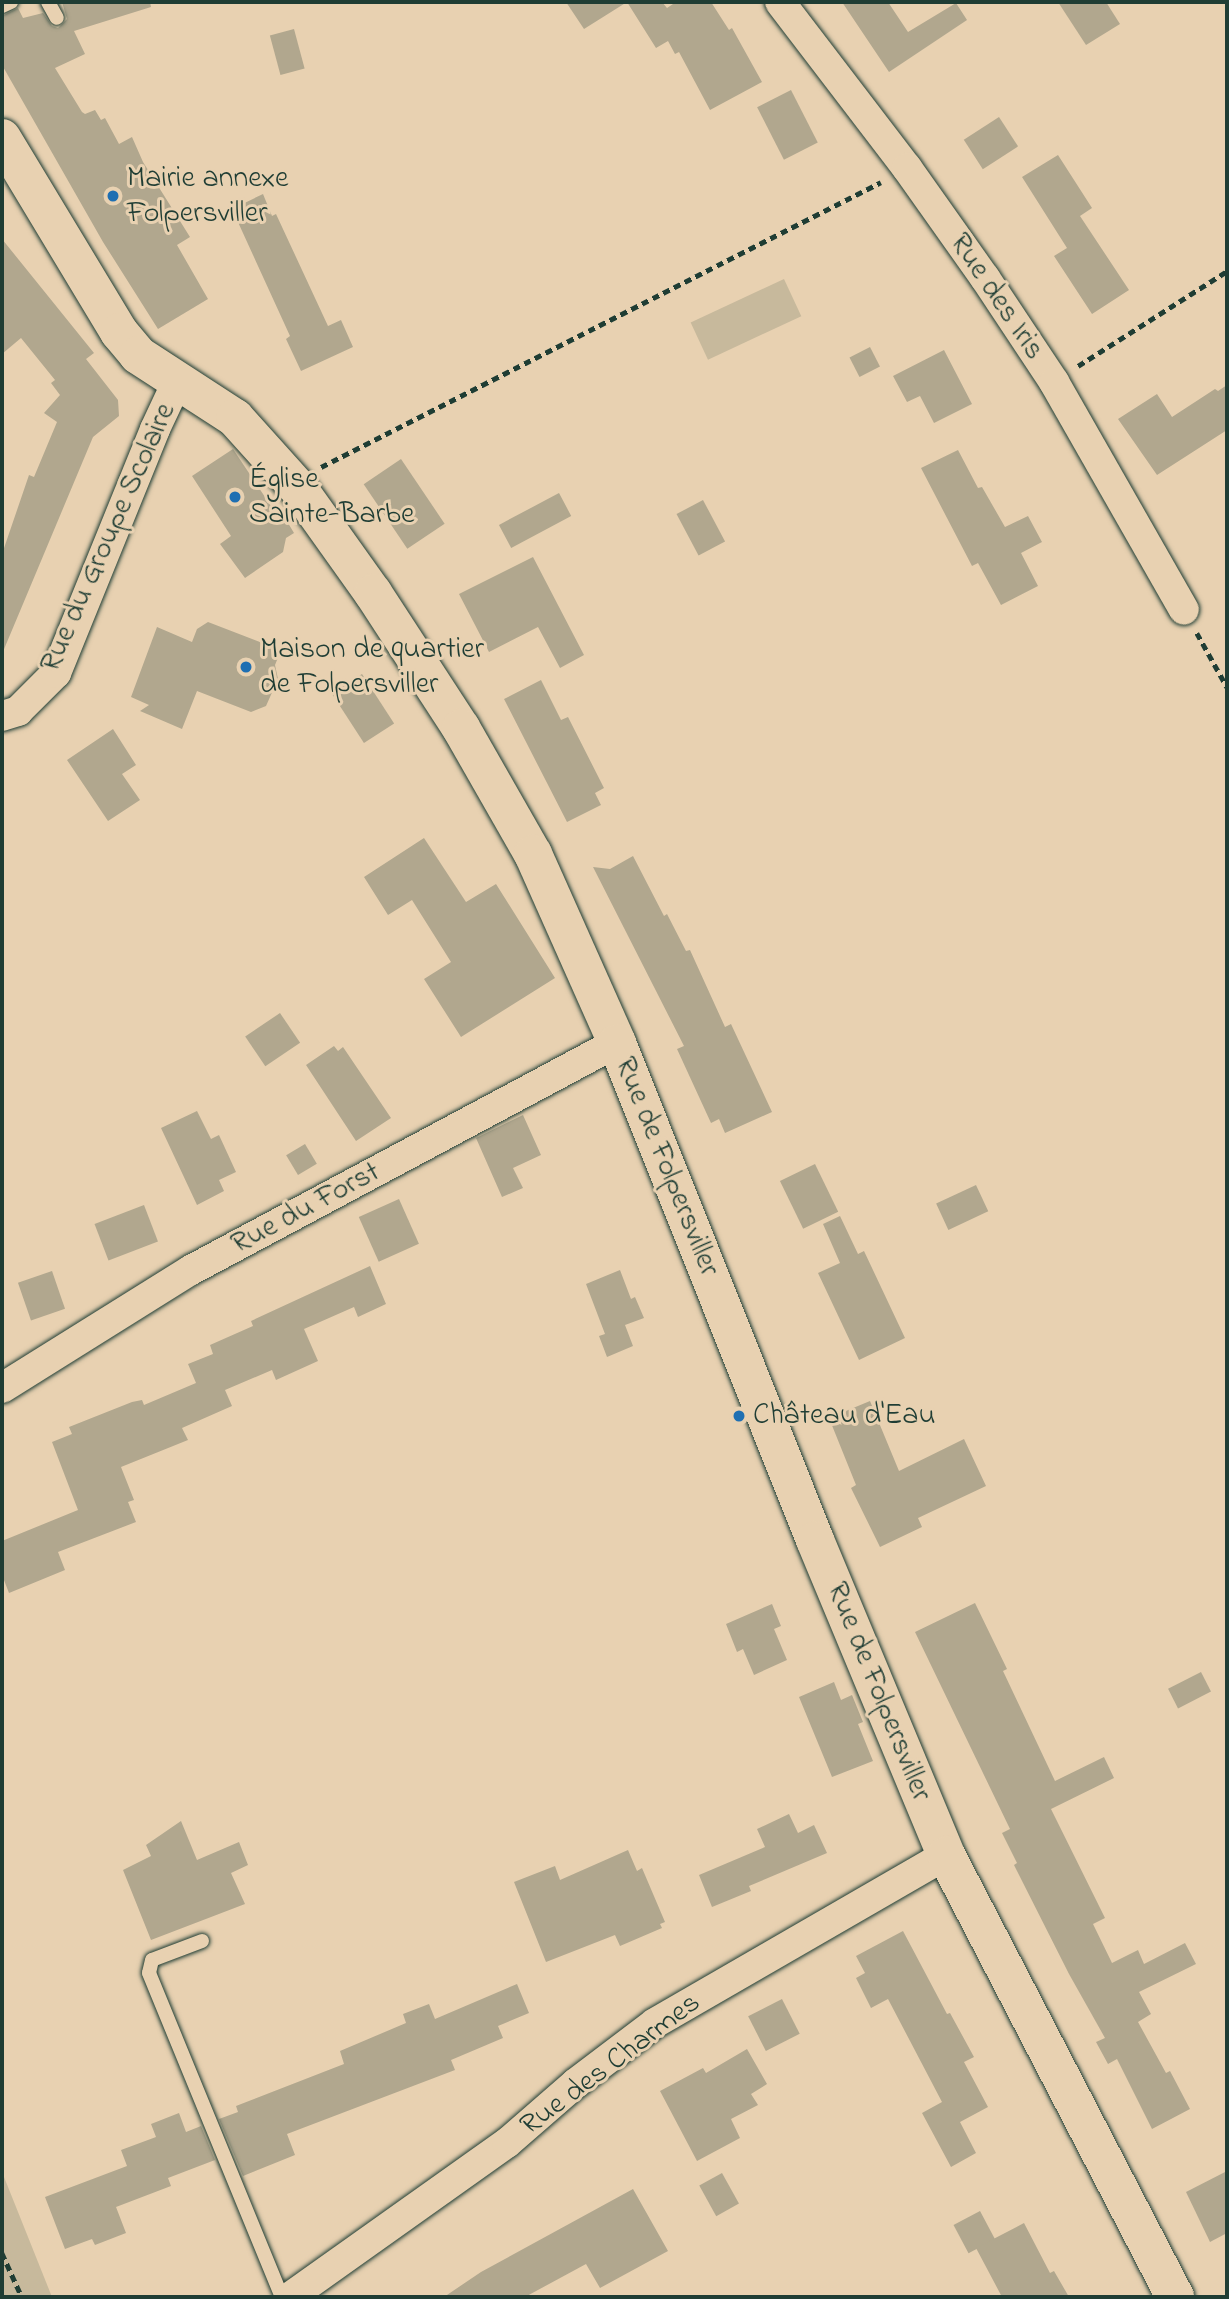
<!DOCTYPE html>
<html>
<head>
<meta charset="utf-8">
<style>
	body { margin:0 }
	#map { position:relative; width:1229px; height:2299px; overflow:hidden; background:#e8d1b1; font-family:"Indie Flower",sans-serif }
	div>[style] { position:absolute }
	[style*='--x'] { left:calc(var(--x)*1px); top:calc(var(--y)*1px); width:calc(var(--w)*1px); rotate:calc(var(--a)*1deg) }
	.green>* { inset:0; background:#c7b99c; transform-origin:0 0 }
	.building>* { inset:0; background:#b1a78e; transform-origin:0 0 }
	.path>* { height:4.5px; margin-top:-2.25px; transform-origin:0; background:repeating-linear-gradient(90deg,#1f3d34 0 7px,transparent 0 12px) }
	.roads { filter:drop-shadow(0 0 2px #1f3d34) drop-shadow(0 0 2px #1f3d34) }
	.lane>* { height:14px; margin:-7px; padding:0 7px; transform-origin:7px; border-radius:7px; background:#e8d1b1 }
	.street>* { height:30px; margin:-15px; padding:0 15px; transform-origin:15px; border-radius:15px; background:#e8d1b1 }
	.secondary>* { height:38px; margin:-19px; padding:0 19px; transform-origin:19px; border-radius:19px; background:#e8d1b1 }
	.dots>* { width:19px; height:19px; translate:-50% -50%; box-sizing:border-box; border:4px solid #e8d1b1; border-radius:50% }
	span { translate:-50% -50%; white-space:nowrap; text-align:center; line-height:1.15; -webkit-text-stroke:6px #e8d1b1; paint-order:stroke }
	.poi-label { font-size:30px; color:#1f3d34 }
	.left { translate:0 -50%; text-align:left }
	.street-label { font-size:30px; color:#1f3d34 }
	.frame { position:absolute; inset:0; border:4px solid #1f3d34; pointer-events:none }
</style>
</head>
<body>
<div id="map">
	<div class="green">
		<div style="left:784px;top:279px;width:41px;height:103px;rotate:65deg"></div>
		<div style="clip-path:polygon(2px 2172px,52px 2297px,2px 2297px)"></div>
	</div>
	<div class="building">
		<div style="clip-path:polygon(62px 2px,150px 2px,151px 7px,74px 31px,85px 54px,55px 68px,82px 112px,85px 114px,95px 110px,101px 120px,105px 118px,119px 144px,132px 137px,143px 162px,190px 237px,177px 245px,208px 299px,158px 329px,103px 242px,2px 65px,2px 16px,18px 8px,23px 18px,43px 13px,52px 26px,58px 28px,67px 19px)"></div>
		<div style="clip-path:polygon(566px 2px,662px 2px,667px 8px,676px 2px,711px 2px,729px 30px,732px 28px,762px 82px,710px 110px,679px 52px,675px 54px,668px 41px,656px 48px,627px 2px,584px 29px)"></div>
		<div style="clip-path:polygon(842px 2px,888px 2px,908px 32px,956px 3px,967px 20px,889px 72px)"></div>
		<div style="clip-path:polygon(1058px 2px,1106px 2px,1120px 24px,1086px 45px)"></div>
		<div style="left:294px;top:29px;width:41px;height:25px;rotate:75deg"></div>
		<div style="left:791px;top:90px;width:59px;height:38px;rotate:63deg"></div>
		<div style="left:999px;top:117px;width:35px;height:42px;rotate:57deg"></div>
		<div style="clip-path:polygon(1058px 155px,1092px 208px,1080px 216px,1129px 290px,1092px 314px,1054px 256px,1067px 248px,1022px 177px)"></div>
		<div style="clip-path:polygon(263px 194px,272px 216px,276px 214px,328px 326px,341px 320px,353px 347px,301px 371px,286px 339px,290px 336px,232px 209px)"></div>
		<div style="clip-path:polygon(2px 239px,94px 353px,86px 359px,118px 400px,119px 416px,93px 437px,2px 654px,2px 554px,29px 475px,34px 477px,57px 422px,44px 413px,60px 395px,51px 383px,55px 380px,21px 338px,2px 354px)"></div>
		<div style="left:870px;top:347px;width:22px;height:23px;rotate:63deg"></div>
		<div style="clip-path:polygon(944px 350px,972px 404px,934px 423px,920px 396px,907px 402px,893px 376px)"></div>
		<div style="clip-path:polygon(1227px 385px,1227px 430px,1157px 475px,1118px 419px,1157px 394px,1172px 417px,1215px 389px,1218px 391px)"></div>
		<div style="clip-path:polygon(233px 449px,279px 518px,285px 518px,294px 533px,286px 538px,283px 552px,245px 578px,220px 544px,231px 536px,192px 476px)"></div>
		<div style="clip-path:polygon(958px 450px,978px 488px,982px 487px,1005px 527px,1028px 516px,1042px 542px,1021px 553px,1038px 586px,1001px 605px,978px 563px,972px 566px,921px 468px)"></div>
		<div style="left:401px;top:459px;width:78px;height:45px;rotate:56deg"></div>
		<div style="left:559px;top:493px;width:26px;height:68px;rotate:62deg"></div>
		<div style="left:703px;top:500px;width:47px;height:30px;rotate:62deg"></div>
		<div style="clip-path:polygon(533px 557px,584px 655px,560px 668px,538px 627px,489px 652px,459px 594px)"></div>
		<div style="clip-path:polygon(208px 622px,281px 650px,275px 665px,278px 679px,266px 706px,251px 712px,197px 691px,182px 729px,140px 711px,149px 705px,131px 697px,157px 627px,192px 642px,197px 629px)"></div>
		<div style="left:362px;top:674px;width:59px;height:36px;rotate:57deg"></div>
		<div style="clip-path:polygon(541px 680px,561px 720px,568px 717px,604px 788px,595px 793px,601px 805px,567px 822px,504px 699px)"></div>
		<div style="clip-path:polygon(113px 729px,136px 765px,122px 774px,140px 800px,108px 821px,67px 760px)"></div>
		<div style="clip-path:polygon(424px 838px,466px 902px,496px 884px,555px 978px,461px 1037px,424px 979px,451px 962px,412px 900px,388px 915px,364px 877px)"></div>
		<div style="clip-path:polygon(633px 856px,664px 916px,667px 914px,686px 951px,690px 950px,725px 1027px,731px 1024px,772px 1112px,725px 1133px,719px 1119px,711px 1123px,677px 1049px,684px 1046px,593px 867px,610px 869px)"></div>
		<div style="left:280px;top:1013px;width:36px;height:42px;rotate:56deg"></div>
		<div style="clip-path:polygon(334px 1046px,338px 1051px,343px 1047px,391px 1118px,356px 1141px,306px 1065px)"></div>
		<div style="clip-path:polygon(197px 1111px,211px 1139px,219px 1135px,236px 1172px,219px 1180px,224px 1191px,197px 1205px,161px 1128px)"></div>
		<div style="clip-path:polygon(523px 1115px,541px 1155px,513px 1168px,523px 1188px,502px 1197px,476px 1138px)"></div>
		<div style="left:305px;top:1144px;width:23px;height:22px;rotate:59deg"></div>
		<div style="left:815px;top:1164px;width:53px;height:39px;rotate:64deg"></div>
		<div style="left:976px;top:1185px;width:29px;height:44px;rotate:65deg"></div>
		<div style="left:399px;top:1199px;width:49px;height:44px;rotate:66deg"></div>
		<div style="left:144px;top:1205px;width:39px;height:53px;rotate:69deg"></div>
		<div style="clip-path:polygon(840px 1216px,858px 1254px,864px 1251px,905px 1338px,859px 1360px,818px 1273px,840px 1263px,823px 1224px)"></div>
		<div style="clip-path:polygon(370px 1266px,386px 1304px,358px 1317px,354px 1307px,304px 1329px,318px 1361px,276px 1380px,272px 1370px,225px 1390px,232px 1406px,182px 1428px,188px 1440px,121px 1467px,134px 1500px,128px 1502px,136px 1522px,58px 1552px,65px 1570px,9px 1593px,2px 1575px,2px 1541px,78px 1510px,52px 1442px,72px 1434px,69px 1427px,132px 1402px,142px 1400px,144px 1405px,196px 1383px,188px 1364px,213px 1354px,210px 1345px,253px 1326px,251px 1321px)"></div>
		<div style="clip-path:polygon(620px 1270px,631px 1299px,635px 1297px,644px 1318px,625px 1325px,633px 1346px,607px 1357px,599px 1336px,605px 1334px,586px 1284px)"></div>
		<div style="left:52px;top:1271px;width:40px;height:36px;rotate:71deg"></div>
		<div style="clip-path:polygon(870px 1401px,899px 1471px,964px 1439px,986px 1486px,918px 1518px,922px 1527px,880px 1547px,851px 1488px,856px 1485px,829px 1418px)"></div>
		<div style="clip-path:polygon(975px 1603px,1007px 1669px,1003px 1671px,1055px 1781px,1104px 1757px,1114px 1778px,1051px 1809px,1105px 1918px,1093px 1924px,1112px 1963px,1138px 1950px,1144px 1964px,1185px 1943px,1196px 1964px,1139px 1992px,1151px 2014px,1138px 2022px,1166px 2073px,1170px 2071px,1190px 2109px,1152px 2129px,1117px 2059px,1108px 2064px,1096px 2042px,1105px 2038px,1069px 1974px,1014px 1865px,1017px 1863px,1002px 1833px,1010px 1829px,915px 1632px)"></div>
		<div style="clip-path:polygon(772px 1604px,781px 1626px,774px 1629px,787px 1660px,754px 1675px,743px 1649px,737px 1652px,726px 1624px)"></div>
		<div style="left:1201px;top:1672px;width:22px;height:37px;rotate:63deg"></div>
		<div style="clip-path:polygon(834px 1682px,841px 1700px,852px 1695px,863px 1722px,858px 1724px,873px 1761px,832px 1777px,799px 1697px)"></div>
		<div style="clip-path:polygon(789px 1814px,798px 1833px,814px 1825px,827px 1853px,749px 1886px,751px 1891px,712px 1907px,699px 1875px,765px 1847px,757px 1829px)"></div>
		<div style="clip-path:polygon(181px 1821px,197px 1860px,239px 1842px,248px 1865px,231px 1873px,245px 1904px,151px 1940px,123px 1870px,151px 1856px,146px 1845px)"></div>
		<div style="clip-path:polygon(628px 1850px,637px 1871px,642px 1868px,665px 1922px,660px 1924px,662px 1928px,620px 1946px,615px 1935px,546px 1962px,514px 1882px,555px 1866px,560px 1880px)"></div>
		<div style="clip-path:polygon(903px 1931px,947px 2014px,950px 2013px,974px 2057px,964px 2062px,988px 2107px,960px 2122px,976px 2153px,951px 2167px,922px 2113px,942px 2102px,888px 1999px,871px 2008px,856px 1978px,865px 1973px,856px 1956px)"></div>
		<div style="clip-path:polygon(517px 1984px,529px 2013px,498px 2026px,503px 2038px,451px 2060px,455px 2070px,287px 2134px,295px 2155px,243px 2176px,219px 2119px,238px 2112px,236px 2106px,344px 2064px,340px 2051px,406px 2023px,403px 2014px,429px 2004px,435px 2019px)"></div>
		<div style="left:782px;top:1999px;width:39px;height:38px;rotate:63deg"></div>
		<div style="clip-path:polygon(747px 2049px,767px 2084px,751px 2094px,758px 2105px,731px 2119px,740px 2138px,697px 2161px,660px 2091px,703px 2068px,706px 2073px)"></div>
		<div style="clip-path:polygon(179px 2113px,186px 2132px,201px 2126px,215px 2160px,168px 2178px,171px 2186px,116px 2207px,126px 2233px,95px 2245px,92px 2239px,65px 2249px,45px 2197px,127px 2166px,121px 2150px,156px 2137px,151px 2124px)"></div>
		<div style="clip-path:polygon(1227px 2171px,1227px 2233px,1210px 2242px,1186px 2192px)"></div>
		<div style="left:722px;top:2173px;width:35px;height:26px;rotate:61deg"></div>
		<div style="clip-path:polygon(633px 2189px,668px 2251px,600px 2288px,586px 2264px,525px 2297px,444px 2297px,481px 2272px)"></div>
		<div style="left:980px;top:2211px;width:32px;height:30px;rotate:62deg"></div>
		<div style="clip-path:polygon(1024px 2223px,1050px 2273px,1054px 2271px,1069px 2297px,1002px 2297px,976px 2248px)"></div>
	</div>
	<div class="path">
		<div style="--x:1078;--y:366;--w:177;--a:-32.5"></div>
		<div style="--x:321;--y:467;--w:628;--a:-26.97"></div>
		<div style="--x:1197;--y:633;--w:62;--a:60.9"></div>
		<div style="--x:2;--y:2253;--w:48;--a:65.6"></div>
	</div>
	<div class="roads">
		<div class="lane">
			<div style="--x:48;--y:2;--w:18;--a:61"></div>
			<div style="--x:2;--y:6;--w:10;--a:-24"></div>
			<div style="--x:202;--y:1941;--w:53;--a:159.2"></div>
			<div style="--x:152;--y:1960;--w:13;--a:103"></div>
			<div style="--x:149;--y:1973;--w:350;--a:67.7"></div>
		</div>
		<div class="street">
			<div style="--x:780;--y:2;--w:209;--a:52.6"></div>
			<div style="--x:907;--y:168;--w:135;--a:54.7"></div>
			<div style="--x:985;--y:278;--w:125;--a:56.4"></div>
			<div style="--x:1054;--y:382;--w:262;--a:60.3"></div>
			<div style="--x:2;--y:716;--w:17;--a:-17"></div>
			<div style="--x:18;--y:711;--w:54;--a:-45"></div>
			<div style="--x:56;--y:673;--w:263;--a:-67.9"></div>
			<div style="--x:155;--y:429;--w:54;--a:-64.9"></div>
			<div style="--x:2;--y:1388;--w:223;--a:-32"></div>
			<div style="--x:191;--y:1270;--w:483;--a:-28.1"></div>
			<div style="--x:290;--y:2297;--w:266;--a:-35.4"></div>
			<div style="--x:507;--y:2143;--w:91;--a:-41"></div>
			<div style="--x:576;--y:2083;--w:99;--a:-37.2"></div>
			<div style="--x:655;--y:2023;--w:336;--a:-30"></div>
		</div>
		<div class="secondary">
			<div style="--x:2;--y:138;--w:227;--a:58.9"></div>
			<div style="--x:119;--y:332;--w:30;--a:50"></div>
			<div style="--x:138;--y:355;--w:116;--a:33"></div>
			<div style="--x:235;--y:418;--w:94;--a:48"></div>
			<div style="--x:298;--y:488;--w:129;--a:54.5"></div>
			<div style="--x:373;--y:593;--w:161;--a:56.9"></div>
			<div style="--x:461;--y:728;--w:145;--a:60.3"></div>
			<div style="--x:533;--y:854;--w:207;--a:66"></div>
			<div style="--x:617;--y:1043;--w:535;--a:68.28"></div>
			<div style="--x:815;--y:1540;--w:341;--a:67.4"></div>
			<div style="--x:946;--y:1855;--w:498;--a:62.6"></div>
		</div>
	</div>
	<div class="dots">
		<div style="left:113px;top:196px;background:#1f6fb2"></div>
		<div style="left:235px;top:497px;background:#1f6fb2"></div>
		<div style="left:246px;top:667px;background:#1f6fb2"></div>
		<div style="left:739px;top:1416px;background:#1f6fb2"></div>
	</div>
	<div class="poi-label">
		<span class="left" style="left:127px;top:196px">Mairie annexe<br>Folpersviller</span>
		<span class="left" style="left:249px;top:497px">Église<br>Sainte-Barbe</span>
		<span class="left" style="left:260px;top:667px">Maison de quartier<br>de Folpersviller</span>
		<span class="left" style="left:753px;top:1416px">Château d'Eau</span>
	</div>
	<div class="street-label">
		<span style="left:996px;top:297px;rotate:56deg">Rue des Iris</span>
		<span style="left:109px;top:538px;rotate:-66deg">Rue du Groupe Scolaire</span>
		<span style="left:666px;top:1167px;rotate:68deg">Rue de Folpersviller</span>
		<span style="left:306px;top:1209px;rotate:-28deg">Rue du Forst</span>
		<span style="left:878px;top:1692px;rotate:68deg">Rue de Folpersviller</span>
		<span style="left:611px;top:2065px;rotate:-37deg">Rue des Charmes</span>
	</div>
	<div class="frame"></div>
</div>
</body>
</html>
